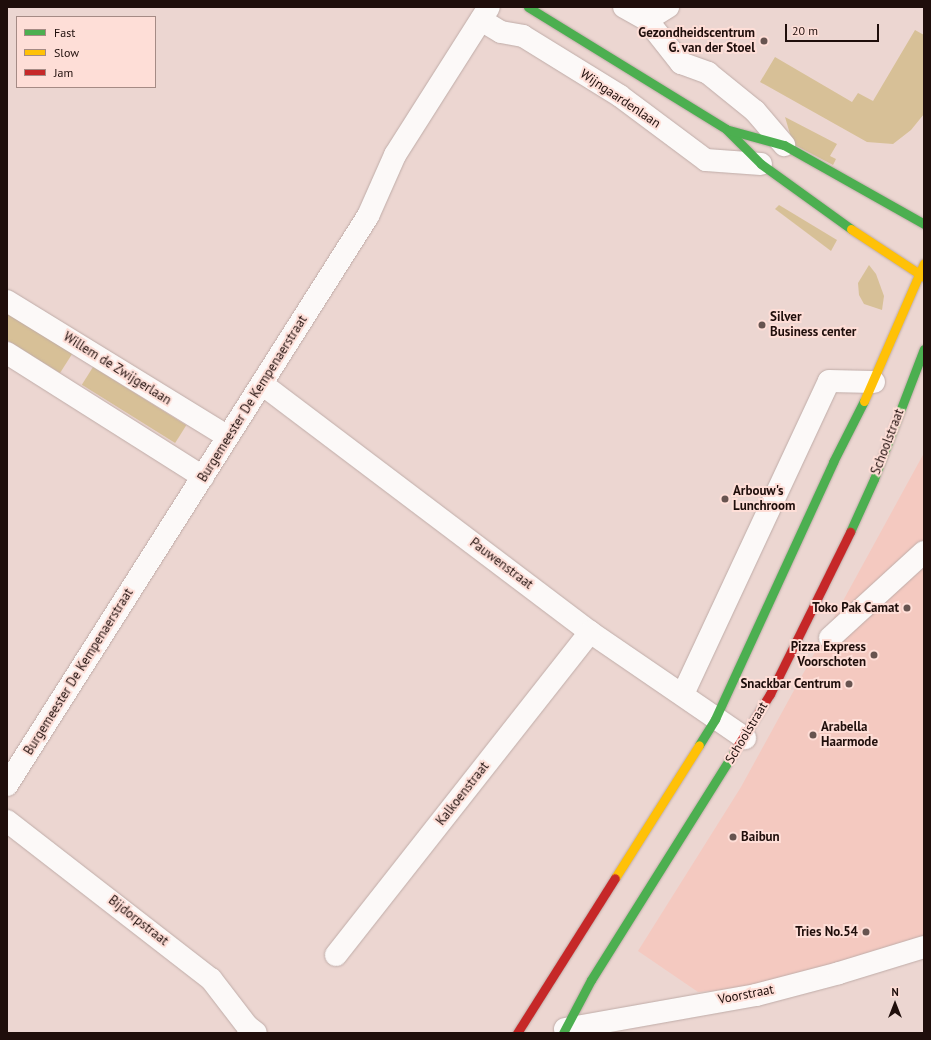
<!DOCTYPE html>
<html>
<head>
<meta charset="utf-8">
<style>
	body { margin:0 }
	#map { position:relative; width:931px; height:1040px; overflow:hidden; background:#ecd6d1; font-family:"PT Sans",sans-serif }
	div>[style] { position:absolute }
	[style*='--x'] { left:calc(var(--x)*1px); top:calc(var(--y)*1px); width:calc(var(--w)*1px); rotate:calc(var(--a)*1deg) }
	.built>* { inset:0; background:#f4c9c0 }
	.green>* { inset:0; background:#d7c097; transform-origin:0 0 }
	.roads { filter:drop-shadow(0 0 1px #bfaca8) drop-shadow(0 0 1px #bfaca8) }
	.street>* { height:22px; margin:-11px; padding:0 11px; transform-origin:11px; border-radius:11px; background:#fcf9f8 }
	.fast>* { height:9px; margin:-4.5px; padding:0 4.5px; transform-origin:4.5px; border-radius:4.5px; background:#4caf50 }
	.slow>* { height:9px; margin:-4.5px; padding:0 4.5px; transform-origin:4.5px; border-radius:4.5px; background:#ffc107 }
	.jam>* { height:9px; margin:-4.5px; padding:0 4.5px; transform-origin:4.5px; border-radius:4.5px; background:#c62828 }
	.dots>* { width:11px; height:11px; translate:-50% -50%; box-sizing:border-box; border:2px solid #feded7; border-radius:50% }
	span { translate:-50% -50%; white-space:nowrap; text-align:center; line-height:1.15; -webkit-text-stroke:4px #feded7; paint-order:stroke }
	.poi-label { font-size:13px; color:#1f0e0b; font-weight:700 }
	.right { translate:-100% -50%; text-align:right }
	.left { translate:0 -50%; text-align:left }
	.street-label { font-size:13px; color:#1f0e0b }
	.frame { position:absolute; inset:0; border:8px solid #1f0e0b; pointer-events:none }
	.legend { position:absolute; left:16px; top:16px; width:140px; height:72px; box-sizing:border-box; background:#feded7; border:1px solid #a58b85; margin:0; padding:5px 7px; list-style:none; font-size:12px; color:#1f0e0b }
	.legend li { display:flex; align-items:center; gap:8px; height:20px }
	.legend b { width:20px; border:1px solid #a58b85 }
	.north { position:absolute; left:875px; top:984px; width:40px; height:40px; -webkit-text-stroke:3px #feded7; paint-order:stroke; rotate:0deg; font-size:11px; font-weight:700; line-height:16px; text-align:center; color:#1f0e0b }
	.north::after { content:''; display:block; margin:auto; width:14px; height:18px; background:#1f0e0b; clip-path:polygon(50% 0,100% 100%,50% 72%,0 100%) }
	.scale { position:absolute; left:785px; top:24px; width:94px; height:18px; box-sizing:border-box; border:2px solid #1f0e0b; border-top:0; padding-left:5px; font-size:12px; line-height:14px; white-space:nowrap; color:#1f0e0b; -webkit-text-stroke:3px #feded7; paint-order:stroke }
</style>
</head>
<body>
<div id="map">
	<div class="built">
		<div style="clip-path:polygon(924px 453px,924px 940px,766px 986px,698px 992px,638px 951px,741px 787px)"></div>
	</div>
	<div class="green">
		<div style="clip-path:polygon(915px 30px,924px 35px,924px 114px,911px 130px,893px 144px,867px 142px,760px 82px,775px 57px,852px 102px,858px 93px,873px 101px)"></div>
		<div style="clip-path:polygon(785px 117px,837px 144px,830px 156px,836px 159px,833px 165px,793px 144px)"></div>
		<div style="clip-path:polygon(779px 205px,837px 240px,831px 251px,775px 209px)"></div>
		<div style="clip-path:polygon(869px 265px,876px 274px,884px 296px,882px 310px,864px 304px,859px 295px,858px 283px)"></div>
		<div style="clip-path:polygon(7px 309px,74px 351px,60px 373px,7px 340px)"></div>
		<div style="left:93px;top:367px;width:110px;height:21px;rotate:32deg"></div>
	</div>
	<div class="roads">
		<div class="street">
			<div style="--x:624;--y:7;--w:26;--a:29"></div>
			<div style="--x:647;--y:20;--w:55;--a:51.7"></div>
			<div style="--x:681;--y:63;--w:29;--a:20"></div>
			<div style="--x:708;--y:73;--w:60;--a:39"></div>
			<div style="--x:755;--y:111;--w:45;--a:49.5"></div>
			<div style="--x:481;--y:20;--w:23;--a:31"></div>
			<div style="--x:501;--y:32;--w:22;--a:10"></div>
			<div style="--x:523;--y:36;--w:114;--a:31.7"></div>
			<div style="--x:620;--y:96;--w:107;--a:36.7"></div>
			<div style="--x:706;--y:160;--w:55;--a:4.2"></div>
			<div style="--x:647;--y:20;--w:25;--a:-32"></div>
			<div style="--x:7;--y:301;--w:259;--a:31.6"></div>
			<div style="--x:7;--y:353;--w:232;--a:32.3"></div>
			<div style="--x:262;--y:384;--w:411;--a:37.1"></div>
			<div style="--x:590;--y:632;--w:188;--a:34.4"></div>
			<div style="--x:830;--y:638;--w:127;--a:-42.5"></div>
			<div style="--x:683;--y:694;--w:345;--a:-65"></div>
			<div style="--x:829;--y:381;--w:45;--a:1.3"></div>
			<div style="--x:7;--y:785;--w:674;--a:-57.61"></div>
			<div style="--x:368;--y:216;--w:67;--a:-66.1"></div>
			<div style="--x:395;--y:155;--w:175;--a:-57.6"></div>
			<div style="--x:7;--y:821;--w:258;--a:37.8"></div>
			<div style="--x:211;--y:979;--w:59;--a:52.5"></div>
			<div style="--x:247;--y:1026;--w:11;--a:38"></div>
			<div style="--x:336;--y:955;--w:411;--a:-51.8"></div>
			<div style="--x:565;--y:1029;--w:194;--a:-10.1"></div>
			<div style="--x:756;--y:995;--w:86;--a:-14.8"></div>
			<div style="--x:839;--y:973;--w:89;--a:-17"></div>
		</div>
		<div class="fast">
			<div style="--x:528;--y:7;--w:233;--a:31.6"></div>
			<div style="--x:726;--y:129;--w:49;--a:45"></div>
			<div style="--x:761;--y:164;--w:111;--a:35.8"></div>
			<div style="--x:729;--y:130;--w:57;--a:15.3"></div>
			<div style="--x:784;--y:145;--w:161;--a:29.4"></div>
			<div style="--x:850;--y:532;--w:58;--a:-65.6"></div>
			<div style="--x:874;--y:479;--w:139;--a:-69"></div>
			<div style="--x:699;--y:745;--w:31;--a:-58"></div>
			<div style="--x:715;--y:719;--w:283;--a:-65.3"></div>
			<div style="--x:833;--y:462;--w:68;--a:-63.1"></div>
			<div style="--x:563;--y:1033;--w:60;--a:-62.2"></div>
			<div style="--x:591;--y:980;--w:271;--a:-57.9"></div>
		</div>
		<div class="slow">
			<div style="--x:851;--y:229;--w:87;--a:33.3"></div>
			<div style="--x:864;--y:401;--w:150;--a:-66.5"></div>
			<div style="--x:615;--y:878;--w:157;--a:-57.7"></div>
		</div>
		<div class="jam">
			<div style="--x:735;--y:750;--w:66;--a:-58"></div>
			<div style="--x:770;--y:694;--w:181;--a:-63.7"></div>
			<div style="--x:517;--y:1033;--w:183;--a:-57.7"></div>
		</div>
	</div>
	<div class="dots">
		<div style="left:764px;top:41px;background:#675450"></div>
		<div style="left:762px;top:325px;background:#675450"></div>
		<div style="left:725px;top:499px;background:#675450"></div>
		<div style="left:907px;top:608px;background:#675450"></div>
		<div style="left:874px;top:655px;background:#675450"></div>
		<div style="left:849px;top:684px;background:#675450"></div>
		<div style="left:813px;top:735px;background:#675450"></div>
		<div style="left:733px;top:837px;background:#675450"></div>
		<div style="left:866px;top:932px;background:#675450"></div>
	</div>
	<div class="poi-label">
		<span class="right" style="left:755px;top:41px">Gezondheidscentrum<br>G. van der Stoel</span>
		<span class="left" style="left:770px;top:325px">Silver<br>Business center</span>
		<span class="left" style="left:733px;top:499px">Arbouw's<br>Lunchroom</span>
		<span class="right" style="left:899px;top:608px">Toko Pak Camat</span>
		<span class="right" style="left:866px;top:655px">Pizza Express<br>Voorschoten</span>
		<span class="right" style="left:841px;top:684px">Snackbar Centrum</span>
		<span class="left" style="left:821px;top:735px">Arabella<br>Haarmode</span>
		<span class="left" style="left:741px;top:837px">Baibun</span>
		<span class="right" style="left:858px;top:932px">Tries No.54</span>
	</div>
	<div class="street-label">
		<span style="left:620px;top:99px;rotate:34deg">Wijngaardenlaan</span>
		<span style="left:117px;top:369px;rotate:32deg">Willem de Zwijgerlaan</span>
		<span style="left:253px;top:399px;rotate:-58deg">Burgemeester De Kempenaerstraat</span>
		<span style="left:888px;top:442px;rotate:-69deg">Schoolstraat</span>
		<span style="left:501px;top:564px;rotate:37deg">Pauwenstraat</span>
		<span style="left:79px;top:672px;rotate:-58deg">Burgemeester De Kempenaerstraat</span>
		<span style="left:747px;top:733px;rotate:-59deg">Schoolstraat</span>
		<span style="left:463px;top:794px;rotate:-52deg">Kalkoenstraat</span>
		<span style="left:138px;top:921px;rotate:38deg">Bijdorpstraat</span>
		<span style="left:746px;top:995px;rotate:-11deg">Voorstraat</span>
	</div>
	<div class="frame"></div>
	<ul class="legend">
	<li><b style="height:5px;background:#4caf50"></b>Fast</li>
	<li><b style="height:5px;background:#ffc107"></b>Slow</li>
	<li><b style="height:5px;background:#c62828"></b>Jam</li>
	</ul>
	<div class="north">N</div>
	<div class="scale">20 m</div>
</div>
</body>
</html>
